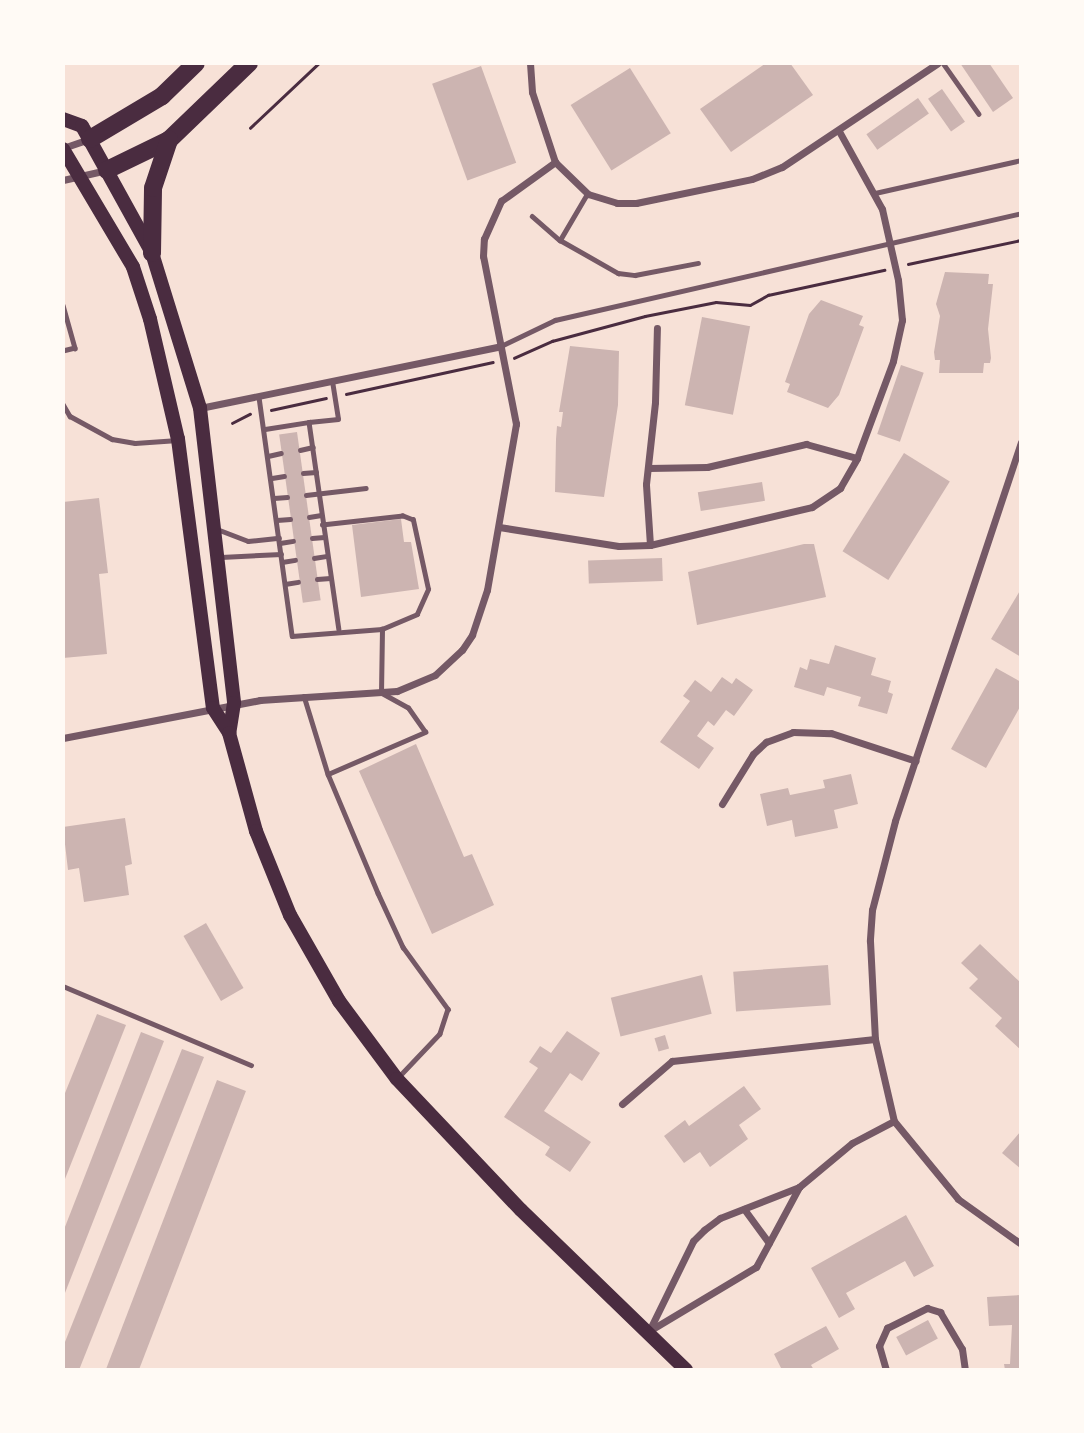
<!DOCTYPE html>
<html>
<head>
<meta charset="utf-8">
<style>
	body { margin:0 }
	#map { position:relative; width:1084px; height:1433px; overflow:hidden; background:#f7e1d7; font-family:Cabin,sans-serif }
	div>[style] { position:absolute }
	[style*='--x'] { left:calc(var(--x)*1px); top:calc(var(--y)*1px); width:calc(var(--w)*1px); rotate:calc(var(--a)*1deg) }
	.building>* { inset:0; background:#ccb4b1; transform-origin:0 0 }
	.path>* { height:2.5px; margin:-1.25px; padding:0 1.25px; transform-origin:1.25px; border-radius:1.25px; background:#4a2c40 }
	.service>* { height:4.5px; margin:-2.25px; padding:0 2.25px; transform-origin:2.25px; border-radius:2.25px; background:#755966 }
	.minor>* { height:7px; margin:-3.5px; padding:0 3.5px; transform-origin:3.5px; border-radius:3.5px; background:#755966 }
	.secondary>* { height:14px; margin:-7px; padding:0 7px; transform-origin:7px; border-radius:7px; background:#4a2c40 }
	.motorway>* { height:18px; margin:-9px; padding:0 9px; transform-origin:9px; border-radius:9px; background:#4a2c40 }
	span { translate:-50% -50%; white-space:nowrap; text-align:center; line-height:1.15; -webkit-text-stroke:7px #fffaf5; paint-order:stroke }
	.frame { position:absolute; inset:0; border:65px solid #fffaf5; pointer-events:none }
</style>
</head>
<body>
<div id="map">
	<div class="building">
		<div style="clip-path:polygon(766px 63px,790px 63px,813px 95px,731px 152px,700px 109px)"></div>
		<div style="clip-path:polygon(960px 63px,989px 63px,1013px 98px,993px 112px)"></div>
		<div style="left:481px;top:66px;width:103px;height:52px;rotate:70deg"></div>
		<div style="left:630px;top:68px;width:77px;height:70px;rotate:58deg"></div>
		<div style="left:942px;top:89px;width:40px;height:17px;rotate:55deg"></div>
		<div style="left:918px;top:98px;width:19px;height:63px;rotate:55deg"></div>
		<div style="clip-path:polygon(945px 272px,989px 274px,988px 284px,993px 284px,988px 329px,991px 358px,990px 363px,984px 363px,983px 373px,939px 373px,940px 360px,935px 360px,934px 352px,940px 316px,936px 304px)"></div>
		<div style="clip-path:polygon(821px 300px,863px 316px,859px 325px,864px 327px,839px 395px,828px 408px,787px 392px,790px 384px,785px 382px,809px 314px)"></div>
		<div style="left:702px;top:317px;width:49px;height:90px;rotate:11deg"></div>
		<div style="clip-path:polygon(570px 346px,619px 351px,618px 405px,604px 497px,555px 492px,556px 439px,557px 426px,561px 427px,563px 412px,559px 412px)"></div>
		<div style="left:901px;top:365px;width:24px;height:73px;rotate:19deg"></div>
		<div style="left:297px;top:432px;width:170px;height:18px;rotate:82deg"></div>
		<div style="left:904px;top:453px;width:54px;height:116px;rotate:32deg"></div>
		<div style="left:762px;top:482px;width:19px;height:65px;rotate:81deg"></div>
		<div style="clip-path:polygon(99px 498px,108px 573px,99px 574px,107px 654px,63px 658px,63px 502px)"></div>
		<div style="clip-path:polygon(401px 519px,404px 542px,411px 542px,419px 589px,361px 597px,352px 525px)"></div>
		<div style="clip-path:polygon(804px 544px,814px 544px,826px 597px,697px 625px,688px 572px)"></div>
		<div style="left:662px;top:558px;width:23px;height:74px;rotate:88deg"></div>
		<div style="clip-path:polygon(1021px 589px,1021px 657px,991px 639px)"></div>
		<div style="clip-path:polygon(835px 645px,876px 658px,871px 675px,891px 681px,888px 692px,893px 694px,887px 714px,858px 706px,861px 697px,827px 687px,824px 696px,794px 687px,800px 667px,807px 670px,810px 659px,829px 664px)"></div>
		<div style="clip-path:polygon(996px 668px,1021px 682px,1021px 705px,986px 768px,951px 749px)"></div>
		<div style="clip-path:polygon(722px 677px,732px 684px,736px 678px,753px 690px,734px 716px,726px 710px,714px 726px,708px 721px,697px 736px,714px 748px,699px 769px,660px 742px,690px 701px,683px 696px,695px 680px,711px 692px)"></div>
		<div style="clip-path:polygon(416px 744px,464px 857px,472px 854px,494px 905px,432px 934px,359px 771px)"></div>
		<div style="clip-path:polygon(851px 774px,858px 804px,834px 810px,838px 828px,795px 837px,792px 820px,767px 826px,760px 794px,788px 788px,790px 795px,825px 788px,823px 780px)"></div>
		<div style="clip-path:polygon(125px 818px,132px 864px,125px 866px,129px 895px,84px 902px,79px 868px,68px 870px,63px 827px)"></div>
		<div style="left:206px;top:923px;width:75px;height:26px;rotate:60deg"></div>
		<div style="clip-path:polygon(980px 944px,1021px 983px,1021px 1050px,995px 1026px,1002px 1018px,969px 988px,978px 979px,961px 963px)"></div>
		<div style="left:828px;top:965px;width:40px;height:95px;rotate:86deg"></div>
		<div style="left:702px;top:975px;width:40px;height:94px;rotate:76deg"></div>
		<div style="clip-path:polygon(97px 1014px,126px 1025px,63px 1184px,63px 1098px)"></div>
		<div style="clip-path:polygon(567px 1031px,600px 1053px,582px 1081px,570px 1073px,544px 1111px,591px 1142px,570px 1172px,545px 1155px,550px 1147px,504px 1117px,538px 1068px,529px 1062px,540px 1046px,551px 1053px)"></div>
		<div style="clip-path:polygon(141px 1032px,164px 1041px,63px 1298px,63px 1232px)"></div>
		<div style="left:665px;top:1035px;width:14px;height:11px;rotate:73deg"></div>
		<div style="clip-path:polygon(182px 1049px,204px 1057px,79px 1370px,63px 1370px,63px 1347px)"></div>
		<div style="left:217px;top:1080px;width:31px;height:313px;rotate:21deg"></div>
		<div style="clip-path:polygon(744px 1086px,761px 1109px,739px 1125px,748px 1139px,710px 1167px,700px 1152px,684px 1163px,664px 1136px,685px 1120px,689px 1126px)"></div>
		<div style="clip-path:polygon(1021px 1131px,1021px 1169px,1002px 1153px)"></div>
		<div style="clip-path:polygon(906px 1215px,934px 1266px,914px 1277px,905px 1261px,846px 1293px,855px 1309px,839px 1318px,811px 1268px)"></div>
		<div style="clip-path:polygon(1021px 1295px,1021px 1370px,1005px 1370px,1004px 1364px,1010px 1364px,1012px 1325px,989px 1326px,987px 1297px)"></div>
		<div style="left:928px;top:1320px;width:21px;height:36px;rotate:62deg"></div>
		<div style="clip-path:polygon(826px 1326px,839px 1349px,811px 1365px,814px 1370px,782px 1370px,774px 1354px)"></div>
	</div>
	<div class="path">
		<div style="--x:250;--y:128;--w:95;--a:-43.3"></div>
		<div style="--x:908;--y:264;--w:116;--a:-12"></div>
		<div style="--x:514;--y:358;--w:42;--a:-24.1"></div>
		<div style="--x:552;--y:341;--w:96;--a:-15"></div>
		<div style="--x:645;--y:316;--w:72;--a:-11.2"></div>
		<div style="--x:716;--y:302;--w:34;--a:5"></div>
		<div style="--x:750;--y:305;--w:21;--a:-29"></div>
		<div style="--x:768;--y:295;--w:119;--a:-12.2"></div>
		<div style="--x:346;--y:394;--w:150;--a:-12.3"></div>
		<div style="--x:271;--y:410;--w:56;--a:-12.3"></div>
		<div style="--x:232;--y:423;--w:20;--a:-27"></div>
	</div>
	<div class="service">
		<div style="--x:943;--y:63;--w:62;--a:54.8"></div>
		<div style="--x:875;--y:193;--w:150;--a:-12.7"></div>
		<div style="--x:532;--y:216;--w:37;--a:41"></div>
		<div style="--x:560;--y:240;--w:67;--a:29.6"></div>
		<div style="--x:618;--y:273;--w:17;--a:7"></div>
		<div style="--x:635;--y:275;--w:64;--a:-10.8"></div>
		<div style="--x:560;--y:240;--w:53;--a:-59.6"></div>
		<div style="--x:63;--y:305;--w:45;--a:74.4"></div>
		<div style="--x:75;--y:348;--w:12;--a:166"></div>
		<div style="--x:501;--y:346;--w:60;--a:-25.7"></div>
		<div style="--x:555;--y:320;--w:478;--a:-12.9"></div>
		<div style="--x:259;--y:397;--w:241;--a:82.1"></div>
		<div style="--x:292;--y:636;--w:90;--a:-4.4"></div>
		<div style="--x:382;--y:629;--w:38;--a:-23"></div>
		<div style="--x:417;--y:614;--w:27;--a:-66"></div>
		<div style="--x:428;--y:589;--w:71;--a:-102.3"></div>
		<div style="--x:413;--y:520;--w:11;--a:-158"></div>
		<div style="--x:403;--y:516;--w:81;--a:173.6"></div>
		<div style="--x:63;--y:404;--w:14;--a:60"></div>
		<div style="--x:70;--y:416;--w:48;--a:28.7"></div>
		<div style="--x:112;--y:439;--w:23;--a:10"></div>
		<div style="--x:135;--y:443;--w:39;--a:-4"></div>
		<div style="--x:309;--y:422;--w:29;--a:-6"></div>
		<div style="--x:338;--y:419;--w:36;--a:-99"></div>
		<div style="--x:265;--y:429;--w:45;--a:-9"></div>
		<div style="--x:309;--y:422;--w:209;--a:81.8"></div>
		<div style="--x:300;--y:450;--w:13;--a:-13"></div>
		<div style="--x:268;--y:456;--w:13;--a:-13"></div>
		<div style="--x:303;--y:473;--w:13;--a:-4"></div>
		<div style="--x:272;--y:478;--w:12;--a:-9"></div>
		<div style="--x:306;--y:495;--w:60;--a:-6.7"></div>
		<div style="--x:274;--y:498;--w:13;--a:-4"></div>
		<div style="--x:309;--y:517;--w:12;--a:-9"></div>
		<div style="--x:277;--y:520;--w:13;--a:-4"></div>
		<div style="--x:217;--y:529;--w:33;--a:21"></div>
		<div style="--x:248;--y:541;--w:31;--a:-6"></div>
		<div style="--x:312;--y:538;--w:12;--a:-5"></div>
		<div style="--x:280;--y:543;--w:13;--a:-9"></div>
		<div style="--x:221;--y:557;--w:60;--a:-2.9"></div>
		<div style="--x:314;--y:558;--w:13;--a:-9"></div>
		<div style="--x:282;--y:562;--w:13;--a:-9"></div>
		<div style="--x:317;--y:579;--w:13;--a:-4"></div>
		<div style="--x:285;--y:584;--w:13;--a:-9"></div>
		<div style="--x:304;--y:696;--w:82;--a:72.9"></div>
		<div style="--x:328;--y:774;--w:129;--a:67.2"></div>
		<div style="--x:378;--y:893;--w:60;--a:65.2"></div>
		<div style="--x:403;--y:947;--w:77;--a:54"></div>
		<div style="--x:448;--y:1009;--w:26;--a:108"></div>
		<div style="--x:440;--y:1034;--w:59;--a:133.6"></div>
		<div style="--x:328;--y:774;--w:106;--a:-23.4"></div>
		<div style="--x:425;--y:732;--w:29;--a:-125"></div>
		<div style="--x:408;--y:708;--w:31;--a:-151"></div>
		<div style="--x:381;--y:693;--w:64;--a:-89.1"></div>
		<div style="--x:63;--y:986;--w:204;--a:22.8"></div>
	</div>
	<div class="minor">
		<div style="--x:530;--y:63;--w:29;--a:86"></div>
		<div style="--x:532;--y:92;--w:74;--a:71.8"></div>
		<div style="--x:555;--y:162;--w:46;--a:44.1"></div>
		<div style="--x:588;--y:194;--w:30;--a:17"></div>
		<div style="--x:617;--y:203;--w:19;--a:0"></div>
		<div style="--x:636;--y:203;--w:118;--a:-11.7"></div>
		<div style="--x:752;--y:179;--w:32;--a:-22"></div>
		<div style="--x:782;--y:167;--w:187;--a:-33.7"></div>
		<div style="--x:63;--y:148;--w:28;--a:-19"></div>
		<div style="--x:63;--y:180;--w:45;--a:-12.8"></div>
		<div style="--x:200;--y:408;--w:307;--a:-11.6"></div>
		<div style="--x:1021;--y:442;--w:399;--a:108.4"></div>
		<div style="--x:895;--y:821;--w:92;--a:104.5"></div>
		<div style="--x:872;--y:910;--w:31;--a:94"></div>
		<div style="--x:870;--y:941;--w:98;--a:87.1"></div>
		<div style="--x:875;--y:1039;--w:84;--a:77"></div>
		<div style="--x:894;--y:1121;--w:101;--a:50.6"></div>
		<div style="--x:958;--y:1199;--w:77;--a:35.5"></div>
		<div style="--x:649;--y:468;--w:58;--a:-1"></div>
		<div style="--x:707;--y:467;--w:102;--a:-13.1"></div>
		<div style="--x:806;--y:444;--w:53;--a:15.4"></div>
		<div style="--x:499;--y:527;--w:121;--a:9"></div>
		<div style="--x:619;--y:546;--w:31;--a:-2"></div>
		<div style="--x:650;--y:545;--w:166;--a:-13.2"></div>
		<div style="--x:812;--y:507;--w:34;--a:-34"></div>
		<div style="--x:840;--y:488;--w:34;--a:-60"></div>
		<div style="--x:857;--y:458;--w:103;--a:-69.6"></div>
		<div style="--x:893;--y:361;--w:42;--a:-77.6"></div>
		<div style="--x:902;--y:320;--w:40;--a:-95.7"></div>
		<div style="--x:898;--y:280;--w:73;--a:-102.7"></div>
		<div style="--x:882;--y:209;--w:89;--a:-118.9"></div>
		<div style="--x:650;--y:545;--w:61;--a:-93.8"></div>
		<div style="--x:646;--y:484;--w:82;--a:-83.7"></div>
		<div style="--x:655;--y:402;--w:74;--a:-88.5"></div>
		<div style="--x:63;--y:738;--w:201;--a:-10.9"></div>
		<div style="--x:260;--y:700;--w:137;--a:-3.8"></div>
		<div style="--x:397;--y:691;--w:41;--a:-22.8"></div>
		<div style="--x:435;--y:675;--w:37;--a:-43"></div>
		<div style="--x:462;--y:650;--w:18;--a:-56"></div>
		<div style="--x:472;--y:635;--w:47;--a:-71.6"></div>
		<div style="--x:487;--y:590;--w:169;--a:-80.1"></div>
		<div style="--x:516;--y:424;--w:171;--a:-101.1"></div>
		<div style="--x:483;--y:256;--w:17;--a:-87"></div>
		<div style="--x:484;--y:239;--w:42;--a:-65.9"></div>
		<div style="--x:501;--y:201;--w:67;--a:-35.8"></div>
		<div style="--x:722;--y:804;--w:59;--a:-58.2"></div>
		<div style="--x:753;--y:754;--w:18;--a:-43"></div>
		<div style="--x:766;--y:742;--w:29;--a:-20"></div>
		<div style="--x:793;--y:732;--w:38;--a:2"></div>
		<div style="--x:831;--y:733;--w:89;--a:18.2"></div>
		<div style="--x:622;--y:1104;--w:66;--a:-40.7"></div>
		<div style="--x:672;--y:1061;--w:204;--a:-6.2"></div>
		<div style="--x:744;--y:1209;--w:42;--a:53.7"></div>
		<div style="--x:649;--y:1331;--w:125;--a:-30.9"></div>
		<div style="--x:756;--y:1267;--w:91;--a:-61.7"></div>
		<div style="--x:799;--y:1187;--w:69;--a:-39.7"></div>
		<div style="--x:852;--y:1143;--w:47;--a:-27.6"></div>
		<div style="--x:649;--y:1331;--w:100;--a:-63.9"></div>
		<div style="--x:693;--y:1241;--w:16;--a:-45"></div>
		<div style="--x:704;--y:1230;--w:20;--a:-37"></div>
		<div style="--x:720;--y:1218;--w:85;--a:-21.4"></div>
		<div style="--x:886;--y:1370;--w:25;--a:-106"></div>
		<div style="--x:879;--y:1346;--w:20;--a:-66"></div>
		<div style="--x:887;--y:1328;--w:45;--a:-26.6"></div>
		<div style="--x:927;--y:1308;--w:14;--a:17"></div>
		<div style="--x:940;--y:1312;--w:43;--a:59.3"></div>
		<div style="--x:962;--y:1349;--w:21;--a:82"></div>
	</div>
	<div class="secondary">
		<div style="--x:63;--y:119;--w:20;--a:20"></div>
		<div style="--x:82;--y:126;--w:145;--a:61.1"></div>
		<div style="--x:152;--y:253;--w:162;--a:72.8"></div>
		<div style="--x:200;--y:408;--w:297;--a:83.4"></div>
		<div style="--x:234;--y:703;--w:30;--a:99"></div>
		<div style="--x:63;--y:149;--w:137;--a:59.3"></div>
		<div style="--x:133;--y:267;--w:55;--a:71.9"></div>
		<div style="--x:150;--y:319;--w:123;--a:76.9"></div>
		<div style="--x:178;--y:439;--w:271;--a:82.6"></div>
		<div style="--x:213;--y:708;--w:30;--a:57"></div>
		<div style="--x:229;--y:733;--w:102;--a:74.6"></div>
		<div style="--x:256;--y:831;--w:91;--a:68"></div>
		<div style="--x:290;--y:915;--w:99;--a:60.3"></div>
		<div style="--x:339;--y:1001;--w:97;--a:53.4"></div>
		<div style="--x:397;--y:1079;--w:180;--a:46.6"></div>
		<div style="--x:521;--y:1210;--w:230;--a:44.1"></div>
	</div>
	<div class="motorway">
		<div style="--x:90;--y:139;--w:84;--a:-30.8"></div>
		<div style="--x:162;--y:96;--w:47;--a:-44.1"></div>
		<div style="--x:107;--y:170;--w:69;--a:-25.8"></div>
		<div style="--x:169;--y:140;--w:111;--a:-43.9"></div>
		<div style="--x:152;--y:253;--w:65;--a:-89.1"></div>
		<div style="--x:153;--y:188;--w:51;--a:-71.6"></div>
	</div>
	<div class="frame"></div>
</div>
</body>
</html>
